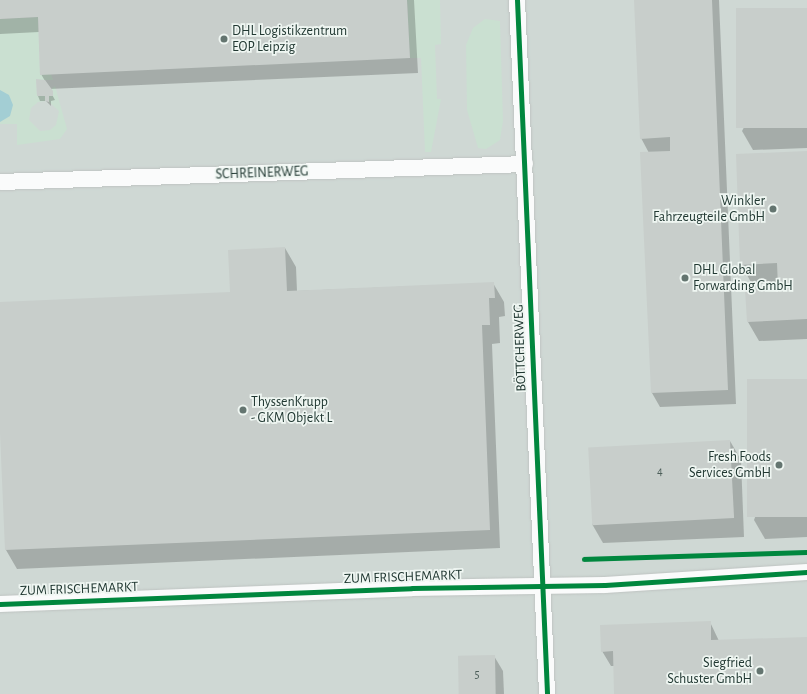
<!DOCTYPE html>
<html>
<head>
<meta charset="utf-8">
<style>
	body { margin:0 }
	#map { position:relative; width:807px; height:694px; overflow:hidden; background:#e1e7e4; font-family:"Alegreya Sans",sans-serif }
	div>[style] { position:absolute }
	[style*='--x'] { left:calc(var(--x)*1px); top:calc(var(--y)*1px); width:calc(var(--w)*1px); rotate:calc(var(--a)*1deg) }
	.built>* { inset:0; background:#cfd8d4; transform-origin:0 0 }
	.green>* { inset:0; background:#cae0d1 }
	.water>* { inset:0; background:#a3ced4 }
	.shadow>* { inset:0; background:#0003 }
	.building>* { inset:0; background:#c8cecb; transform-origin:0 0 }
	.roads { filter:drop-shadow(0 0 1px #bec3c1) drop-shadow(0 0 1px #bec3c1) }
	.minor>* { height:16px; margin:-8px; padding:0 8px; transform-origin:8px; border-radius:8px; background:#fafbfb }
	.cycleway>* { height:5px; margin:-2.5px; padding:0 2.5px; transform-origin:2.5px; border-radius:2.5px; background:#00873e }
	.dots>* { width:11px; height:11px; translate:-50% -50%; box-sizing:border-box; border:2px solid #eff6f2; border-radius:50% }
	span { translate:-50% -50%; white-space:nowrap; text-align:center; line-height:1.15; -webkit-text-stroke:3.5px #eff6f2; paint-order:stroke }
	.number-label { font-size:12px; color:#4c5e59 }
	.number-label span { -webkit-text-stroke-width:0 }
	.poi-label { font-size:14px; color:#213832 }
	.left { translate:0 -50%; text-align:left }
	.right { translate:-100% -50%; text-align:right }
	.street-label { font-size:14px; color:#213832 }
</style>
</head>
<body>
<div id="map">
	<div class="built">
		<div style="left:0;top:0;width:807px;height:694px"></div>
	</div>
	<div class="green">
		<div style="clip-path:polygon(407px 0,440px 0,441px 44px,435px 45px,437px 99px,441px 99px,431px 152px,425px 152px,421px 58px,410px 58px)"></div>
		<div style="clip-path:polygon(38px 17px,40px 74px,51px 74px,53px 80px,36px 80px,37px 96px,45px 96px,45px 101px,38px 102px,31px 108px,29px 120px,40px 131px,50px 130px,56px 125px,59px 111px,49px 102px,49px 96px,53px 95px,51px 89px,55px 86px,67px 129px,60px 139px,17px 145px,17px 124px,0 124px,0 19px)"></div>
		<div style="clip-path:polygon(485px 19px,500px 21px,503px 121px,500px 140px,486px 149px,478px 148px,467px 110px,466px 45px,473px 28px)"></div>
	</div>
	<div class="water">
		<div style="clip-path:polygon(0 90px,9px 95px,13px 105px,10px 116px,0 122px)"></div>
	</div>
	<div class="shadow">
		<div style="clip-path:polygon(0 0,414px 0,418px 73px,49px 89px,55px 100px,51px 101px,51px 106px,46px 101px,40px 101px,38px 96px,45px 81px,41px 74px,39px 32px,0 34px)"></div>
		<div style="clip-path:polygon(635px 0,719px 0,736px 404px,660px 407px,652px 393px,649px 153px,641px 138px)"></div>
		<div style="clip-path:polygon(807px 9px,807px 148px,753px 150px,742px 131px)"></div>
		<div style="clip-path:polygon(807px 152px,807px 339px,759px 341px,748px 322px,779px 289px,779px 282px,752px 284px,741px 264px)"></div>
		<div style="clip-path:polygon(285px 248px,296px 267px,297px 291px,493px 283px,504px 302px,505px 316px,499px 317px,500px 343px,492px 344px,500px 548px,17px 569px,6px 550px,0 408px,0 303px,231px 293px)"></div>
		<div style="clip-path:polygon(807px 380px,807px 537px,765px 539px,754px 520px)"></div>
		<div style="clip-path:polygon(730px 441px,741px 460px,744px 537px,603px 543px,592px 524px)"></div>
		<div style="clip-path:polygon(710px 622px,719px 641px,807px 638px,807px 694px,615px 694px,614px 666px,611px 666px,602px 651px)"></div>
		<div style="clip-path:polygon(494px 656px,503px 671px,504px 694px,460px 694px)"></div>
	</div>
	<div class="building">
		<div style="clip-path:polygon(0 0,407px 0,410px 58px,40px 75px,38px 17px,0 19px)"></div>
		<div style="clip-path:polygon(634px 0,712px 0,728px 390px,651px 393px,640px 152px,670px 151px,670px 137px,640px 139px)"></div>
		<div style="left:807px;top:8px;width:120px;height:71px;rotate:90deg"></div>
		<div style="clip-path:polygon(36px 79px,45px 80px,53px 91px,53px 96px,49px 96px,49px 102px,45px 101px,45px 96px,37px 96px)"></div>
		<div style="clip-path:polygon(807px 151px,807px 319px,747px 322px,745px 289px,778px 288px,777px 263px,740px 265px,736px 154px)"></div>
		<div style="clip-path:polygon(285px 247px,287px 291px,494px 282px,495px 298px,489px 298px,490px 325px,482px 325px,490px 530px,5px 550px,0 433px,0 302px,230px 292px,228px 250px)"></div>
		<div style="left:807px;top:379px;width:138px;height:60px;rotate:90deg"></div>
		<div style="left:730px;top:440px;width:78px;height:142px;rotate:87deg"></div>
		<div style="clip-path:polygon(711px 621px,711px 640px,807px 637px,807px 694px,614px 694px,613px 651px,601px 652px,600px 625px)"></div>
		<div style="left:495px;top:655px;width:39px;height:37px;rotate:89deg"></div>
	</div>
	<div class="roads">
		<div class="minor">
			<div style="--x:517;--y:0;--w:695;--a:87.52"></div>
			<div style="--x:0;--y:182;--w:525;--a:-1.96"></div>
			<div style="--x:0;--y:604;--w:412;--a:-2.2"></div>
			<div style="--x:412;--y:588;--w:193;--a:-0.9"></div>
			<div style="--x:605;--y:585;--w:202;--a:-3.7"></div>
		</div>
	</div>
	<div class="cycleway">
		<div style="--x:517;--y:0;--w:695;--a:87.52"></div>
		<div style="--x:584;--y:559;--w:223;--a:-1.8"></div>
		<div style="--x:0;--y:604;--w:412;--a:-2.2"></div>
		<div style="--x:412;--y:588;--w:193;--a:-0.9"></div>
		<div style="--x:605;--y:585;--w:202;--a:-3.7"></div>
	</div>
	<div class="dots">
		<div style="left:224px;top:39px;background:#647570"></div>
		<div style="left:773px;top:209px;background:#647570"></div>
		<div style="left:685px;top:278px;background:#647570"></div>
		<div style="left:243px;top:410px;background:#647570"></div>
		<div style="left:779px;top:465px;background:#647570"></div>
		<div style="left:760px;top:671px;background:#647570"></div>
	</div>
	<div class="number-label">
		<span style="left:660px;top:472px">4</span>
		<span style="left:477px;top:675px">5</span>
	</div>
	<div class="poi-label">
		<span class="left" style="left:232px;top:39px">DHL Logistikzentrum<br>EOP Leipzig</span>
		<span class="right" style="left:765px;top:209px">Winkler<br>Fahrzeugteile GmbH</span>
		<span class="left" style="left:693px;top:278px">DHL Global<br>Forwarding GmbH</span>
		<span class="left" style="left:251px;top:410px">ThyssenKrupp<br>- GKM Objekt L</span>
		<span class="right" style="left:771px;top:465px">Fresh Foods<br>Services GmbH</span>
		<span class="right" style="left:752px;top:671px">Siegfried<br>Schuster GmbH</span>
	</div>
	<div class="street-label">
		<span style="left:262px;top:173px;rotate:-2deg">SCHREINERWEG</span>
		<span style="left:520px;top:348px;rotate:-92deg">BÖTTCHERWEG</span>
		<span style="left:403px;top:577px;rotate:-2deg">ZUM FRISCHEMARKT</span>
		<span style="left:79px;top:589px;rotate:-2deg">ZUM FRISCHEMARKT</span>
	</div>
</div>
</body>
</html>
